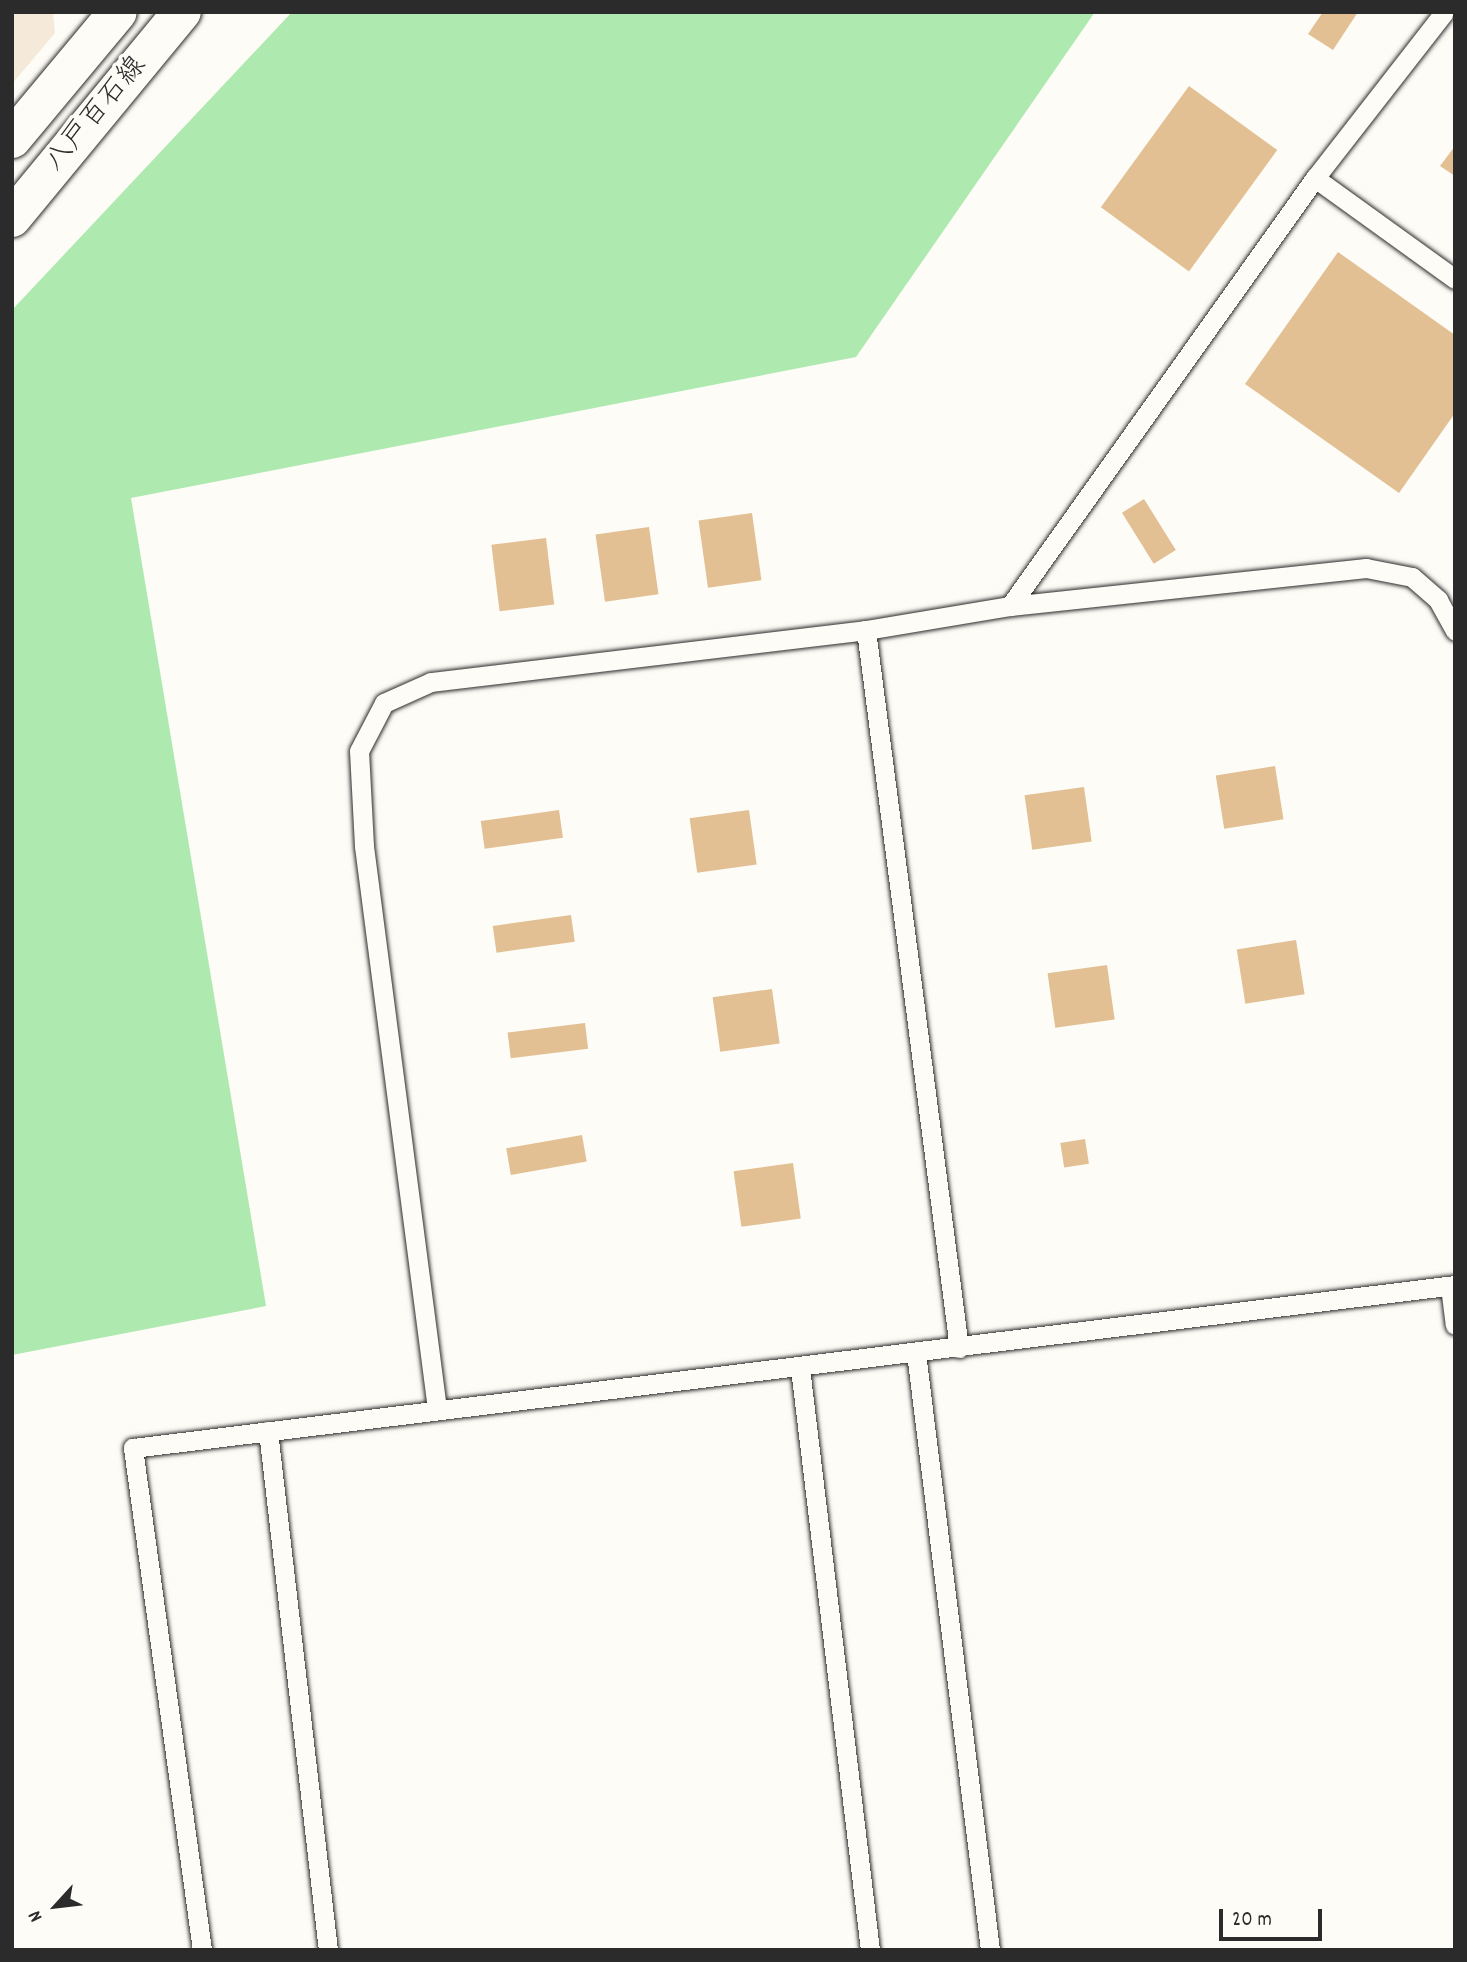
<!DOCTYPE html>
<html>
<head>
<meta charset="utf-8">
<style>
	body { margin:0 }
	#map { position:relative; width:1467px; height:1962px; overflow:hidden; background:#fdfcf7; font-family:Dekko,"Klee One",sans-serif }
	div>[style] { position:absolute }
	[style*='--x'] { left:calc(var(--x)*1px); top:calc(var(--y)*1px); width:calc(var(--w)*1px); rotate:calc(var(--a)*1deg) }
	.built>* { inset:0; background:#f5ead9 }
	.green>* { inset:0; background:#aee9af }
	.building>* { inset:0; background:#e2c094; transform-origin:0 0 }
	.roads { filter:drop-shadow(0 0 2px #2b2b2b) drop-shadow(0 0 2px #2b2b2b) }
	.service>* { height:19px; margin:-9.5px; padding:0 9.5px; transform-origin:9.5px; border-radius:9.5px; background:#fdfcf7 }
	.primary>* { height:38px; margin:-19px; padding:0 19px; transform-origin:19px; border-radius:19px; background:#fdfcf7 }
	span { translate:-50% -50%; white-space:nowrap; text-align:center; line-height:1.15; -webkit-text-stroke:7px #fdfcf7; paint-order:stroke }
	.street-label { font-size:28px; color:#2b2b2b }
	.frame { position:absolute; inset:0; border:14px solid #2b2b2b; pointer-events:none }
	.north { position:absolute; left:21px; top:1871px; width:70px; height:70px; -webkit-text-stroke:5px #fdfcf7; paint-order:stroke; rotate:243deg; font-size:19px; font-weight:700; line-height:28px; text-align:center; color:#2b2b2b }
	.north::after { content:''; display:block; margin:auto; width:24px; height:32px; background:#2b2b2b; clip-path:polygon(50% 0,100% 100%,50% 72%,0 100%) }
	.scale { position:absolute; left:1219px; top:1909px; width:103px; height:32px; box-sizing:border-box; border:4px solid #2b2b2b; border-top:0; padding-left:9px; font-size:21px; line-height:24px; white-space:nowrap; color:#2b2b2b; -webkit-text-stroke:5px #fdfcf7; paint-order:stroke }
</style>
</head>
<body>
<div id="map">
	<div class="built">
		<div style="clip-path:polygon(12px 12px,53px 12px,55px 33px,12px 84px)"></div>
	</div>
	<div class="green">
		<div style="clip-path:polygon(292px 12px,1095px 12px,856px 357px,131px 498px,266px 1306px,12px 1355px,12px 310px)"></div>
	</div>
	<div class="building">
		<div style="clip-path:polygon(1323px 12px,1358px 12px,1333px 50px,1308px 34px)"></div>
		<div style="left:1189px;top:86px;width:109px;height:150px;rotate:36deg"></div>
		<div style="clip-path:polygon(1455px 146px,1455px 176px,1440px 166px)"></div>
		<div style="clip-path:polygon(1338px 252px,1455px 335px,1455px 413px,1399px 493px,1245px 384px)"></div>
		<div style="left:1144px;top:499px;width:60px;height:26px;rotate:58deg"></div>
		<div style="left:752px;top:513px;width:68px;height:54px;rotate:82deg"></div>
		<div style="left:649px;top:527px;width:68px;height:54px;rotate:82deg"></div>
		<div style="left:546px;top:538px;width:67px;height:55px;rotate:83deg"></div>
		<div style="left:1275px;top:766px;width:54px;height:60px;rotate:81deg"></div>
		<div style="left:1084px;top:787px;width:55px;height:60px;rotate:82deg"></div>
		<div style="left:559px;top:810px;width:28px;height:79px;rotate:82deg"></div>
		<div style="left:749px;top:810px;width:55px;height:60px;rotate:82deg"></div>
		<div style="left:571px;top:915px;width:27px;height:79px;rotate:82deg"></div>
		<div style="left:1296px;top:940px;width:55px;height:60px;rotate:81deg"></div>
		<div style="left:1107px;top:965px;width:55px;height:60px;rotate:82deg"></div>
		<div style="left:772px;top:989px;width:55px;height:60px;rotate:82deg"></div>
		<div style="left:585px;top:1023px;width:26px;height:78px;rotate:83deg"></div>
		<div style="left:582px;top:1135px;width:27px;height:77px;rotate:80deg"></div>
		<div style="left:1085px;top:1139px;width:25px;height:25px;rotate:81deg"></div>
		<div style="left:793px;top:1163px;width:56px;height:60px;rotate:82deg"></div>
	</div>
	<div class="roads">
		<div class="service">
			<div style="--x:1315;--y:178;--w:173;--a:35.8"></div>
			<div style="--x:1010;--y:606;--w:358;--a:-6.1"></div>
			<div style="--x:1366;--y:568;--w:47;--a:11.1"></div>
			<div style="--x:1412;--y:577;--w:35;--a:41"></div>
			<div style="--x:1438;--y:600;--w:35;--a:61"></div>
			<div style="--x:866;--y:630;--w:724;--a:82.62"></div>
			<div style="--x:1450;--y:1286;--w:39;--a:83"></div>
			<div style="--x:916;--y:1353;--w:602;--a:82.93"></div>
			<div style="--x:800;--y:1368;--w:586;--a:83.14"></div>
			<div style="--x:437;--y:1409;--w:568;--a:-97.39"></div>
			<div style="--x:364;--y:846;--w:95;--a:-93"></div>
			<div style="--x:359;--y:751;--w:54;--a:-62.5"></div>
			<div style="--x:384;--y:703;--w:51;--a:-24.1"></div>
			<div style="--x:431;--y:682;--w:438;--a:-6.8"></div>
			<div style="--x:866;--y:630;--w:146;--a:-9.5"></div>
			<div style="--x:1010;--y:606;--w:526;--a:-54.53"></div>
			<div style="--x:1315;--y:178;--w:210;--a:-52.1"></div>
			<div style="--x:268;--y:1431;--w:522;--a:83.41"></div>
			<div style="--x:202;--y:1950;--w:507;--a:-97.83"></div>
			<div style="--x:133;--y:1448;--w:1332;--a:-7.03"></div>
		</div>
		<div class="primary">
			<div style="--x:12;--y:139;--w:165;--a:-50.2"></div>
			<div style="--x:12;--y:218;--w:267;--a:-50.5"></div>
		</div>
	</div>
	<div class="street-label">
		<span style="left:97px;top:115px;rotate:-50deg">八戸百石線</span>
	</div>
	<div class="frame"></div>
	<div class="north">N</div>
	<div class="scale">20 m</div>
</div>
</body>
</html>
